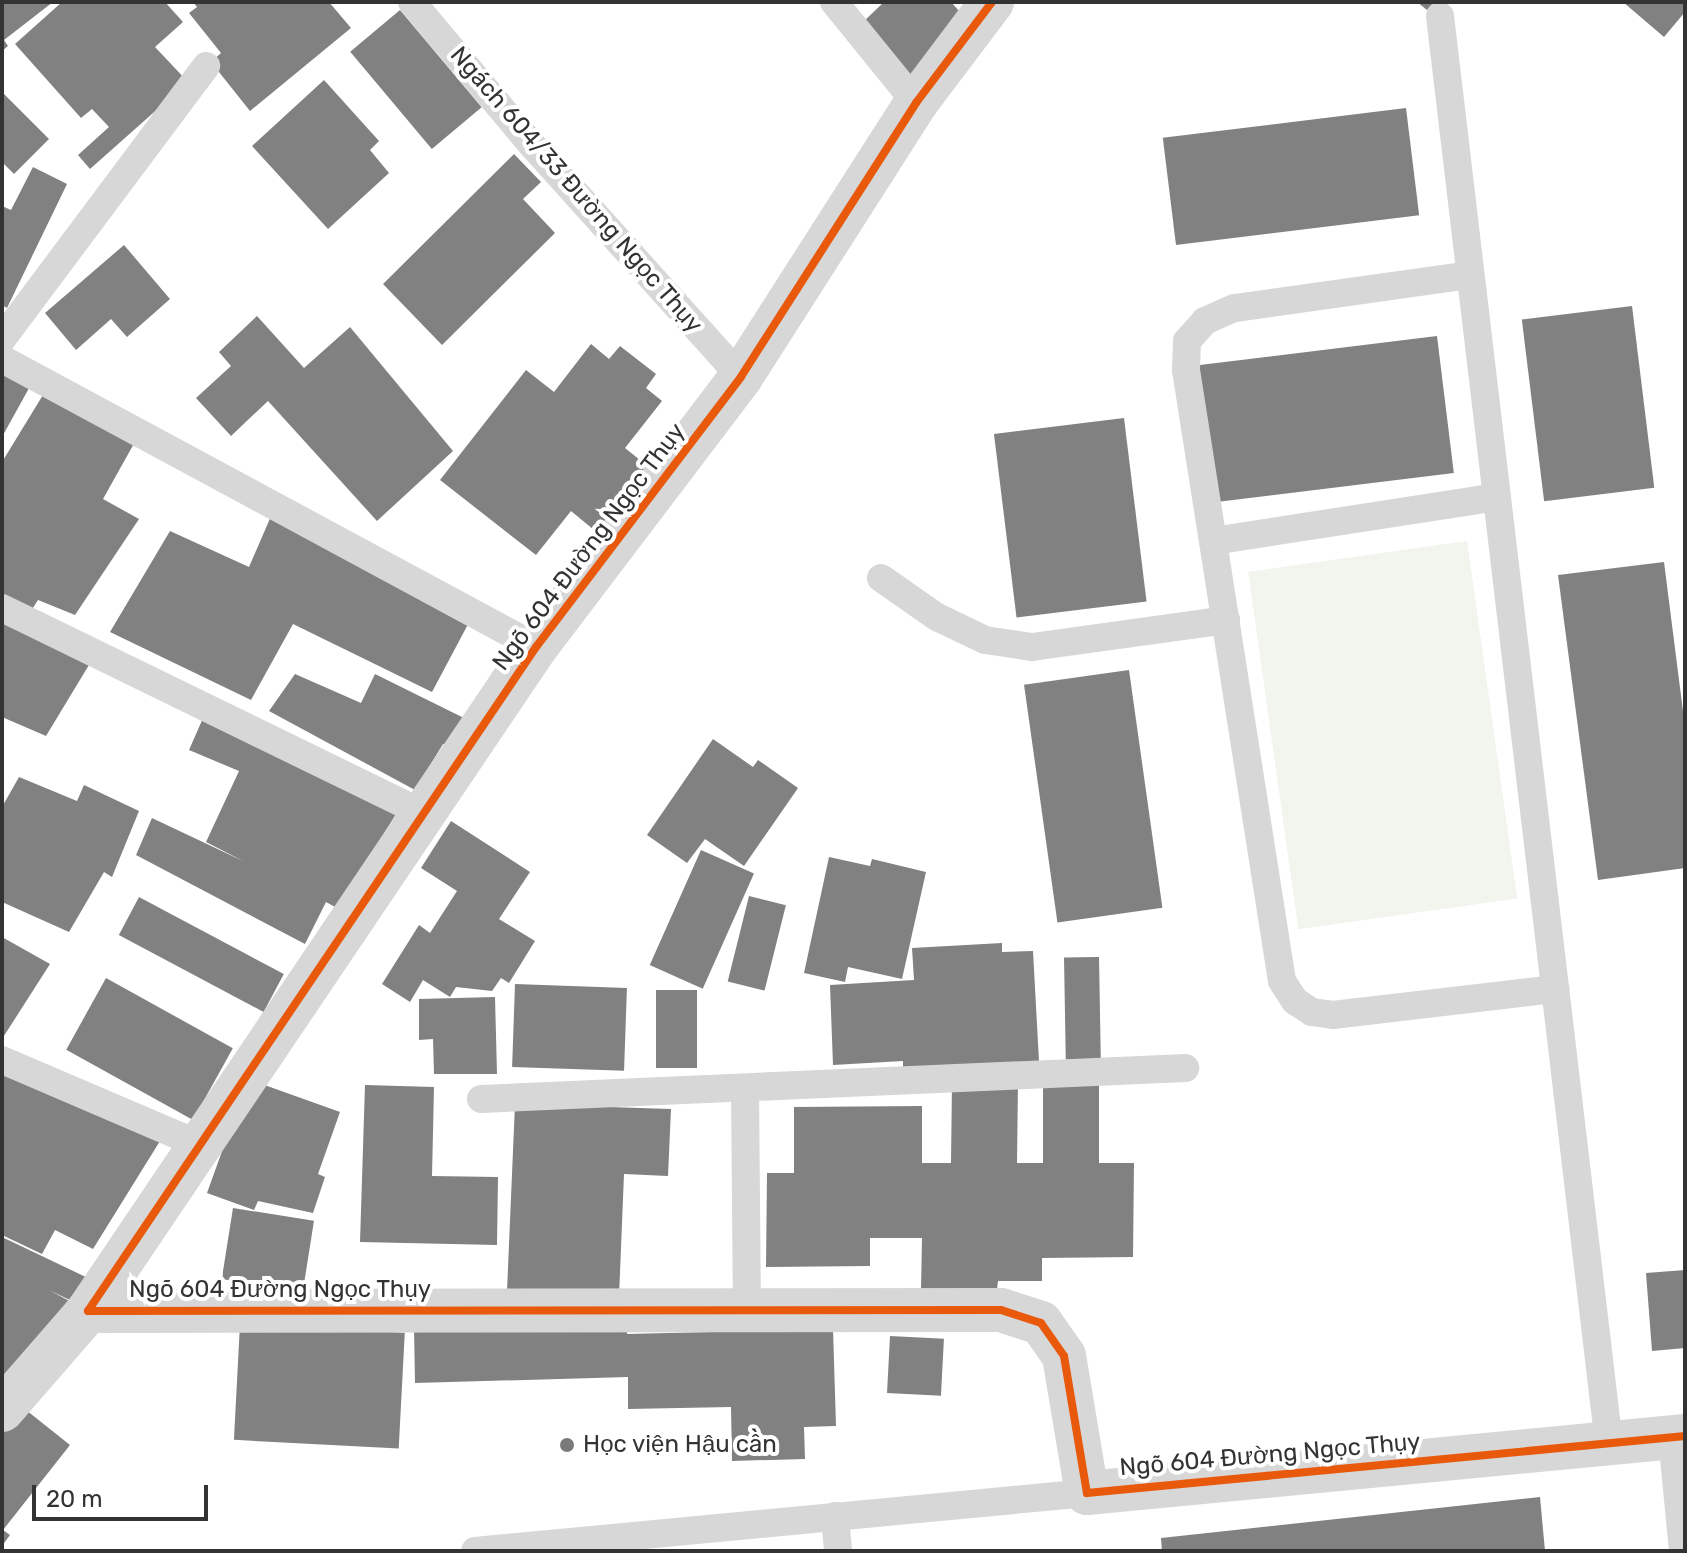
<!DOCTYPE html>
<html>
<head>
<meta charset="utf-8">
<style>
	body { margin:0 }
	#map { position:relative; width:1687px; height:1553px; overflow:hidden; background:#fff; font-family:Rubik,sans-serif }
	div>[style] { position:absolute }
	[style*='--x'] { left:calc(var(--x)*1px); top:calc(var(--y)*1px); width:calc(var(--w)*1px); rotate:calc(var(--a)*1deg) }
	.green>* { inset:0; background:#f1f5ed; transform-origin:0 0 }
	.building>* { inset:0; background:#818181; transform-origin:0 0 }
	.service>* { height:28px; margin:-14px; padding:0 14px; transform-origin:14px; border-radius:14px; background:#d7d7d7 }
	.minor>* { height:44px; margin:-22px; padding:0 22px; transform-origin:22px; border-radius:22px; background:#d7d7d7 }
	.cycleway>* { height:8px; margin:-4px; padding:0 4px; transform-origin:4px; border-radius:4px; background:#e8590c }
	.dots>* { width:22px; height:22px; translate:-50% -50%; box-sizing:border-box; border:4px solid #fff; border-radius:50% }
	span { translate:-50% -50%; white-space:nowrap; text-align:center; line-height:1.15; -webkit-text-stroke:8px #fff; paint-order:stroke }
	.street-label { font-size:24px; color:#333 }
	.poi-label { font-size:24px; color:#333 }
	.left { translate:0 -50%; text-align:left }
	.frame { position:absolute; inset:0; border:4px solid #333; pointer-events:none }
	.scale { position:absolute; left:32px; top:1485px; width:176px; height:36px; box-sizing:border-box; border:4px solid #333; border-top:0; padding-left:10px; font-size:24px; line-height:28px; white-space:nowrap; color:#333; -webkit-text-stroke:6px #fff; paint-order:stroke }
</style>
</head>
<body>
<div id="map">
	<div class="green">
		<div style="left:1467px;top:541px;width:361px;height:221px;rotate:82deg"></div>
	</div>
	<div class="building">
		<div style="clip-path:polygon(2px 2px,53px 2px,4px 40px,8px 46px,2px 51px)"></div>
		<div style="clip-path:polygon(62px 2px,165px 2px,183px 22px,155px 47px,188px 82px,90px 169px,78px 155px,109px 127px,92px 109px,81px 118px,15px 44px)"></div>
		<div style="clip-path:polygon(193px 2px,329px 2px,351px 28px,250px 111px,211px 62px,221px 53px,189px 13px,197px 7px)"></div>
		<div style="clip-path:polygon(884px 2px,951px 2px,970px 23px,915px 83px,862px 23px)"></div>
		<div style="clip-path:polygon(1417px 2px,1434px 2px,1427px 10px)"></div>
		<div style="clip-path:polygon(1623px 2px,1685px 2px,1685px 12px,1664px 37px)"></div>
		<div style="left:400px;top:10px;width:127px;height:65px;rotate:50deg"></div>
		<div style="clip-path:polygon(324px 80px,379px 141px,370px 150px,389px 173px,328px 229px,252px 146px)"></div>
		<div style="clip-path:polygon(2px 92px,49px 139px,14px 174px,2px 162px)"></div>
		<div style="left:1406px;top:108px;width:108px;height:245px;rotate:83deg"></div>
		<div style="clip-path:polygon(514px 154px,541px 182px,523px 199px,555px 233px,442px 345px,383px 284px)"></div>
		<div style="clip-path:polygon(33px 167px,67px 184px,7px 308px,2px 305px,2px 206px,11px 210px)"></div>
		<div style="clip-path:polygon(124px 245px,170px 299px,127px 337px,111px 319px,76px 350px,45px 313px)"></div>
		<div style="left:1632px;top:306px;width:183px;height:111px;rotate:83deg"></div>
		<div style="clip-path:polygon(257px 316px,304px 368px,350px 327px,453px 451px,377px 521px,268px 401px,231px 436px,196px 398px,231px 366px,219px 352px)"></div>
		<div style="left:1437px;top:336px;width:138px;height:243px;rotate:83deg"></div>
		<div style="clip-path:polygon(591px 344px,609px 359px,620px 346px,656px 374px,646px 388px,662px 401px,625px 448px,656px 473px,605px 539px,571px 511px,536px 555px,440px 480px,526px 370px,554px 392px)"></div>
		<div style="clip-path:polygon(2px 364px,33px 381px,2px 437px)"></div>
		<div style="clip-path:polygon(46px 390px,136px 440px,103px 499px,139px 519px,75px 615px,38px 600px,31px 611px,2px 598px,2px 462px)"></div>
		<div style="left:1124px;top:418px;width:185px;height:131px;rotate:83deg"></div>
		<div style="clip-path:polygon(275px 507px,474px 613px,432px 692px,293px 624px,251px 700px,110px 632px,170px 531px,249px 567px)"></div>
		<div style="clip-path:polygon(1664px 562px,1685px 727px,1685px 868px,1598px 880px,1558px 575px)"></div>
		<div style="clip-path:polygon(2px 608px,95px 655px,46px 736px,2px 717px)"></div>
		<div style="left:1129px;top:670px;width:240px;height:106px;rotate:82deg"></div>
		<div style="clip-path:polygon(295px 674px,361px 703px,375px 674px,472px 722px,456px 750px,443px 744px,415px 790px,269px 711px)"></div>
		<div style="clip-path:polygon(207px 709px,403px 803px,337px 908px,326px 902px,305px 944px,136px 855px,152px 818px,245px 862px,206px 842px,239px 771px,189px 750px)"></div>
		<div style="clip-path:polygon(713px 739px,753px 767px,758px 760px,798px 788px,744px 866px,705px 839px,687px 863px,647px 835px)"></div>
		<div style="clip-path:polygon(19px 777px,77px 801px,84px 785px,139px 811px,112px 877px,104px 872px,69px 932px,2px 902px,2px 807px)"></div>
		<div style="clip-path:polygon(451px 821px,530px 872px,499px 919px,535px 941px,509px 983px,501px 978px,492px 991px,456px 987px,450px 997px,423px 980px,410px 1002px,382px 984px,419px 925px,430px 933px,457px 891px,421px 868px)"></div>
		<div style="left:701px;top:850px;width:58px;height:126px;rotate:24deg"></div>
		<div style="clip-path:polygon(829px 857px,870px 866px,872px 859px,926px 872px,902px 979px,848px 967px,845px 982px,804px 973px)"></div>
		<div style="left:749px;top:896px;width:38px;height:88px;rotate:14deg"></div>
		<div style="left:139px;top:897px;width:164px;height:43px;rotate:28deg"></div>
		<div style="clip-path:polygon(2px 937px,50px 964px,2px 1039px)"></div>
		<div style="clip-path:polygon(1002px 943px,1002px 952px,1033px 951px,1039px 1061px,903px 1068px,903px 1061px,833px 1065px,830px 985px,914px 980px,912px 948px)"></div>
		<div style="left:1099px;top:957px;width:102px;height:35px;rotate:89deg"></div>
		<div style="left:106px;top:978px;width:145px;height:82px;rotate:29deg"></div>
		<div style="left:515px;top:984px;width:112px;height:83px;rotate:2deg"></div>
		<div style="left:656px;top:990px;width:41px;height:78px"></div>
		<div style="clip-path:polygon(495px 997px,497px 1074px,434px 1074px,433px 1039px,419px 1040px,419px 999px)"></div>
		<div style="clip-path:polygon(2px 1072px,160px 1141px,93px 1249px,55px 1230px,42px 1254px,2px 1235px)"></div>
		<div style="clip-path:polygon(1043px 1076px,1099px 1076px,1099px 1163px,1134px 1163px,1133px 1257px,1042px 1258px,1042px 1281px,998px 1281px,997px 1290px,921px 1290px,922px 1238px,870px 1238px,870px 1266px,766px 1267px,767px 1173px,794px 1173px,794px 1107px,922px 1106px,922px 1163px,951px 1163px,952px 1082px,1018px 1081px,1017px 1163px,1043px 1163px)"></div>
		<div style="clip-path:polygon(248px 1079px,340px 1112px,318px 1174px,325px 1177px,313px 1213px,258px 1201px,254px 1210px,207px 1193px)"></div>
		<div style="clip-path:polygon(365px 1085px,434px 1087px,432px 1176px,498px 1177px,497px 1245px,360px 1242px)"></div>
		<div style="clip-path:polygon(515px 1104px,671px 1109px,668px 1176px,624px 1174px,619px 1297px,507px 1291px)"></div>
		<div style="left:233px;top:1208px;width:82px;height:72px;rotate:9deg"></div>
		<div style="clip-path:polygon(2px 1237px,90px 1279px,74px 1302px,49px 1290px,88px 1311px,2px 1410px)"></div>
		<div style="clip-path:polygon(1685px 1270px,1685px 1348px,1652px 1351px,1646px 1273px)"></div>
		<div style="clip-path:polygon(627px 1322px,627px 1334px,833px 1329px,836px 1426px,804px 1427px,805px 1459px,732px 1461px,731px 1407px,628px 1409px,628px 1377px,415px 1383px,414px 1327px)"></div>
		<div style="left:240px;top:1324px;width:165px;height:116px;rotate:3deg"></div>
		<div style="left:890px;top:1336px;width:54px;height:57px;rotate:3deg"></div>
		<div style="clip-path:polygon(21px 1406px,70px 1445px,3px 1530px,10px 1535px,2px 1546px,2px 1430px)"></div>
		<div style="clip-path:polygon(1540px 1497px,1545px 1551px,1162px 1551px,1161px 1538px)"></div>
	</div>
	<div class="service">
		<div style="--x:412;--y:2;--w:188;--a:50"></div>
		<div style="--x:533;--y:146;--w:311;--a:48"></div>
		<div style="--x:834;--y:2;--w:130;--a:50.9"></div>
		<div style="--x:1440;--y:16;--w:1438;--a:83.25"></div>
		<div style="--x:1470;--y:275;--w:238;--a:172"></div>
		<div style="--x:1234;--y:308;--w:32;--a:156"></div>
		<div style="--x:1205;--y:321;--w:27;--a:132"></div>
		<div style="--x:1187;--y:341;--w:29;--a:92"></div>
		<div style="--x:1186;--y:370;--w:618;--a:81.07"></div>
		<div style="--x:1282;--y:981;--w:24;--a:57"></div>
		<div style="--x:1295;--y:1001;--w:20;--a:33"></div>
		<div style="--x:1312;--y:1012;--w:21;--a:8"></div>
		<div style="--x:1333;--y:1015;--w:224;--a:-6.7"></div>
		<div style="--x:2;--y:339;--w:341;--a:-53.2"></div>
		<div style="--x:2;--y:359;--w:607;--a:28.34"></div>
		<div style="--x:1213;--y:541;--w:287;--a:-8.8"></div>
		<div style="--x:881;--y:578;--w:68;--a:34.9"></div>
		<div style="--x:937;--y:617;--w:53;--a:25.6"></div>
		<div style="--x:985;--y:640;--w:48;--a:8.5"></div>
		<div style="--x:1032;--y:647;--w:196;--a:-7.9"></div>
		<div style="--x:2;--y:608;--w:470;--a:26"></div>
		<div style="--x:2;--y:1060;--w:215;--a:23.2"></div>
		<div style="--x:745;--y:1088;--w:220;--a:89.5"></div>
		<div style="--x:481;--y:1099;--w:705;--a:-2.52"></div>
		<div style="--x:1672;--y:1437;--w:115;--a:84.5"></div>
		<div style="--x:835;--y:1516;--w:35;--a:85"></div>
		<div style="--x:475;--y:1551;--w:615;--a:-5.41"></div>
	</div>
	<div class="minor">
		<div style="--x:992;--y:2;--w:126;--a:127"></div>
		<div style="--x:916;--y:103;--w:325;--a:122.6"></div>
		<div style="--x:741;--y:377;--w:339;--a:127.2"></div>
		<div style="--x:536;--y:647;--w:801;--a:124.01"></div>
		<div style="--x:88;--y:1311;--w:913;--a:-0.06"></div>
		<div style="--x:1001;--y:1310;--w:42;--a:18"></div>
		<div style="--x:1041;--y:1323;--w:40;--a:55.1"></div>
		<div style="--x:1064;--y:1356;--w:139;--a:80.5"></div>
		<div style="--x:1087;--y:1493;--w:601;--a:-5.44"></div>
		<div style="--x:2;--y:1410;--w:131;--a:-49"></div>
	</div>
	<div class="cycleway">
		<div style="--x:992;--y:2;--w:126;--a:127"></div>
		<div style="--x:916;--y:103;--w:325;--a:122.6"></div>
		<div style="--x:741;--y:377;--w:339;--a:127.2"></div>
		<div style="--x:536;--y:647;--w:801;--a:124.01"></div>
		<div style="--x:88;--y:1311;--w:913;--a:-0.06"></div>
		<div style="--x:1001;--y:1310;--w:42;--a:18"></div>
		<div style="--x:1041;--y:1323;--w:40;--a:55.1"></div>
		<div style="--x:1064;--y:1356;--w:139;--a:80.5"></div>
		<div style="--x:1087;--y:1493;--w:601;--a:-5.44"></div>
	</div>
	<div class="dots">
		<div style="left:567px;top:1445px;background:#7a7a7a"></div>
	</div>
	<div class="street-label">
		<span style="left:576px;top:190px;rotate:49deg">Ngách 604/33 Đường Ngọc Thụy</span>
		<span style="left:589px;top:547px;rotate:-53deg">Ngõ 604 Đường Ngọc Thụy</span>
		<span style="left:280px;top:1290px">Ngõ 604 Đường Ngọc Thụy</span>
		<span style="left:1270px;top:1455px;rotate:-5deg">Ngõ 604 Đường Ngọc Thụy</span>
	</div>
	<div class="poi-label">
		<span class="left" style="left:583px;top:1445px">Học viện Hậu cần</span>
	</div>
	<div class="frame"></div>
	<div class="scale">20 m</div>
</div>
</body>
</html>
